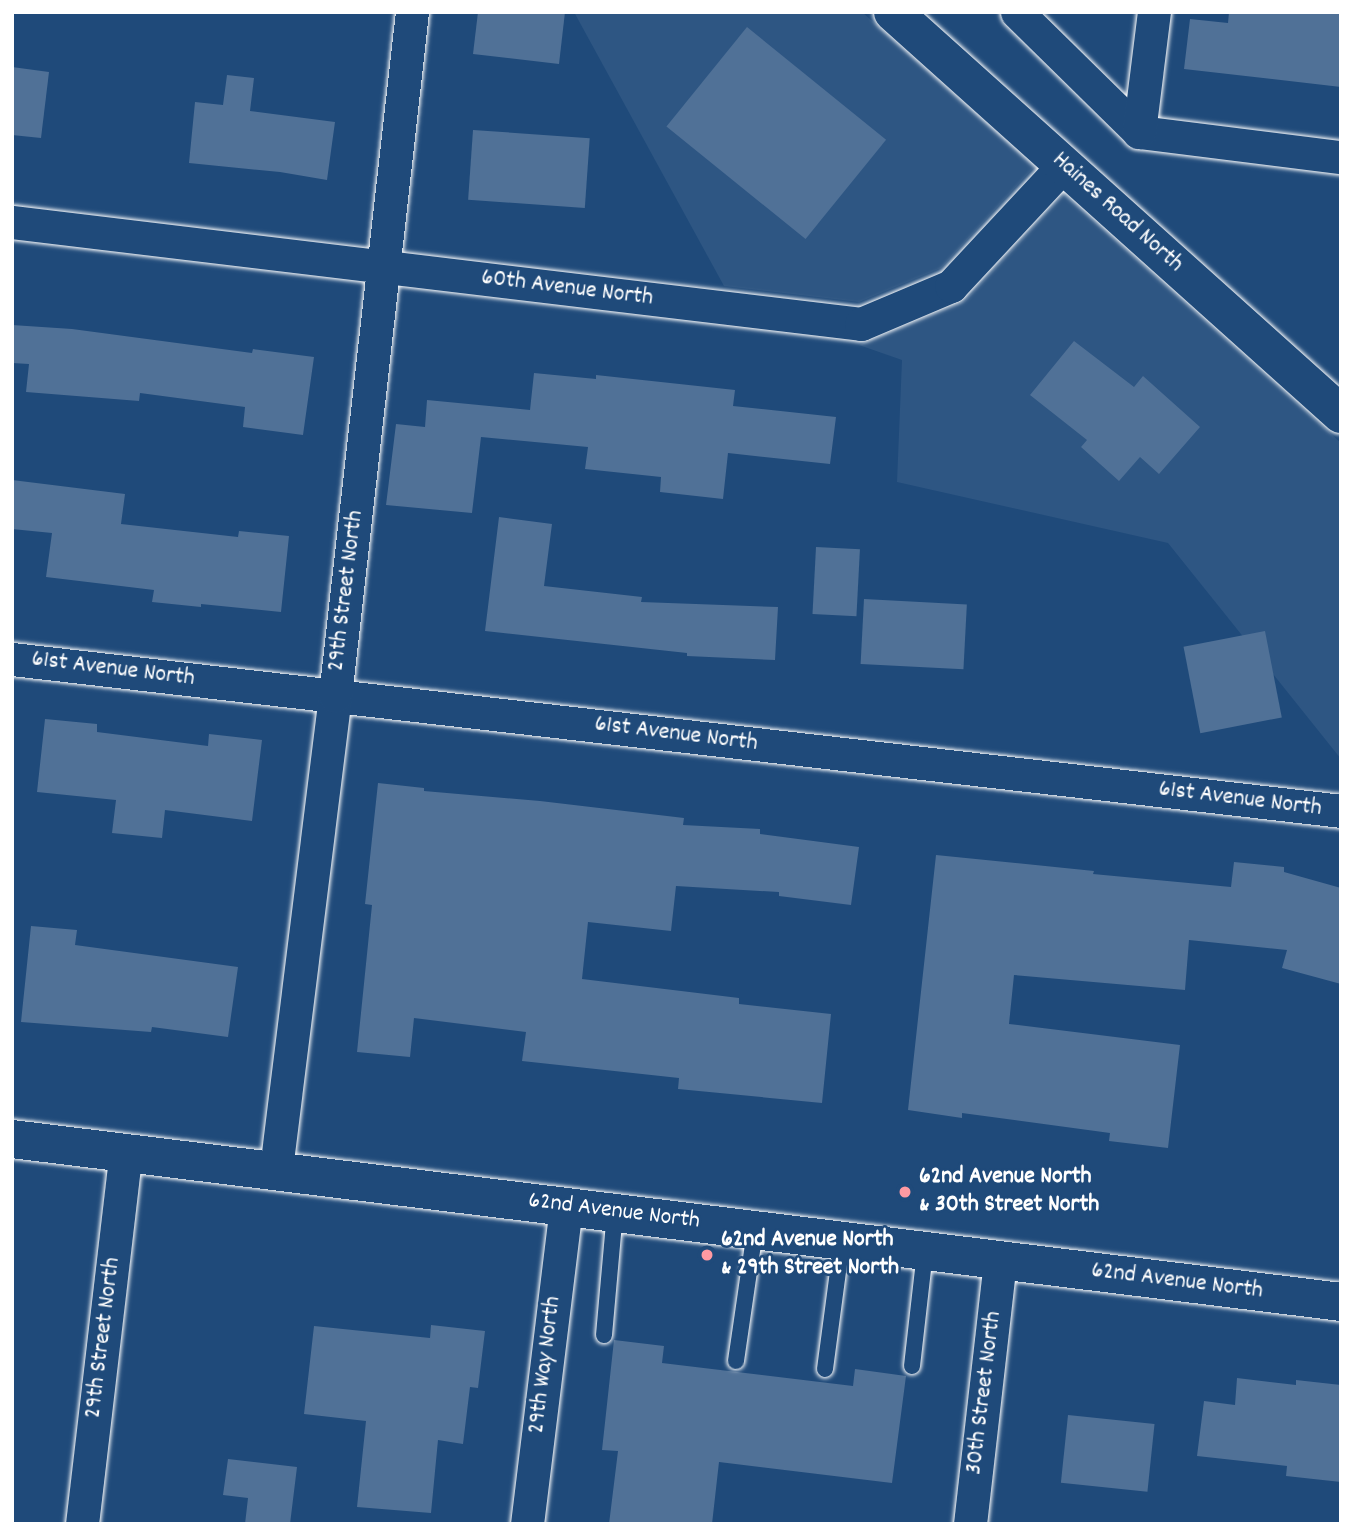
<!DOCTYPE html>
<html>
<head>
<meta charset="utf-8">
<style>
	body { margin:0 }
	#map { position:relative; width:1353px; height:1536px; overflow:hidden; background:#1f4a7a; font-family:Dekko,sans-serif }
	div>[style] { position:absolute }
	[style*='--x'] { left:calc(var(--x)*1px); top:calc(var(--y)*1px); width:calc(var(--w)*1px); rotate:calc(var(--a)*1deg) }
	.built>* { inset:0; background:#2e5683 }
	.building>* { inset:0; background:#507197; transform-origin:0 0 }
	.roads { filter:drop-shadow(0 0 2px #fff) drop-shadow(0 0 2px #fff) }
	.lane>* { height:16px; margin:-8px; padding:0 8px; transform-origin:8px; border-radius:8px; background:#1f4a7a }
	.street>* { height:33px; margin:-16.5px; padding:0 16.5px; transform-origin:16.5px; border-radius:16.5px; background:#1f4a7a }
	.secondary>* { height:38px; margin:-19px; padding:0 19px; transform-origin:19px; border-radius:19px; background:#1f4a7a }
	.dots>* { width:19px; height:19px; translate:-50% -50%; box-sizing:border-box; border:4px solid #1f4a7a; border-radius:50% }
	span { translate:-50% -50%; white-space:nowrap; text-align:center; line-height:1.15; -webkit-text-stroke:5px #1f4a7a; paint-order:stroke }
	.street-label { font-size:24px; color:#fff }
	.poi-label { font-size:24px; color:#fff; font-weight:700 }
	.left { translate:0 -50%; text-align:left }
	.frame { position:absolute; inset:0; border:14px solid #fff; pointer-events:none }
</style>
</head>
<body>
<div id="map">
	<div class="built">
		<div style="clip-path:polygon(574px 12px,862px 12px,1035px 166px,941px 268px,859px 302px,724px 286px)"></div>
		<div style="clip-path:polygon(1064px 194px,1341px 443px,1341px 759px,1168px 543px,897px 482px,902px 360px,859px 345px,965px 301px)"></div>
	</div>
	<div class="building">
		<div style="clip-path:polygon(478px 12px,565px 12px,559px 64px,473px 54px)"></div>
		<div style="clip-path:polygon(1229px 12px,1341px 12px,1341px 87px,1184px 69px,1190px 19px,1228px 23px)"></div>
		<div style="left:747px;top:27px;width:179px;height:128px;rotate:39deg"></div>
		<div style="clip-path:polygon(12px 67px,49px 72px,41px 138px,12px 135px)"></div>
		<div style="clip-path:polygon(227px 75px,254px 78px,250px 111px,335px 122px,327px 180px,280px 172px,189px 163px,195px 102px,223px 105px)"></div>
		<div style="left:473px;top:130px;width:117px;height:70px;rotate:4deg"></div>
		<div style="clip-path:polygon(12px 325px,72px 329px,252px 353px,253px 349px,314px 357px,303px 435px,243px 427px,245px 407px,140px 393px,139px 401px,26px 392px,29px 364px,12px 363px)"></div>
		<div style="clip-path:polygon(1074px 341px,1134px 387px,1143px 376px,1200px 427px,1159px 474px,1140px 457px,1119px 481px,1081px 447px,1087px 440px,1030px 395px)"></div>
		<div style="clip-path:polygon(534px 373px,596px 379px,596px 375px,735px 390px,733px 406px,836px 417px,830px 464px,728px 453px,723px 499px,660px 492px,661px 477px,585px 469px,588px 447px,481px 437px,472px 513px,386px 505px,396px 424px,425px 427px,427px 400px,530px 410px)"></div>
		<div style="clip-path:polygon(12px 480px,125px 494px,121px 524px,238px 537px,239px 531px,289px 536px,281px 612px,201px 604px,201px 607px,152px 602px,154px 590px,46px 577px,52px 533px,12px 529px)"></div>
		<div style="clip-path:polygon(499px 517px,552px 524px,544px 586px,642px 597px,641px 602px,778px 607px,775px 660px,687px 656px,687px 653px,485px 631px)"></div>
		<div style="left:816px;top:547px;width:44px;height:67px;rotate:3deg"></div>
		<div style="left:864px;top:599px;width:103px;height:65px;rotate:3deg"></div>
		<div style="left:1265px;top:631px;width:88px;height:83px;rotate:79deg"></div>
		<div style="clip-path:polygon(45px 719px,97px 724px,97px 732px,208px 746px,209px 734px,262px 740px,252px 821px,165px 810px,162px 838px,112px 833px,116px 800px,37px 792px)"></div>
		<div style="clip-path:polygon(378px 783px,424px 788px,424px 791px,540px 801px,684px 818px,683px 825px,760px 829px,760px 834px,859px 847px,851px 905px,779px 896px,779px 892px,676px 886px,671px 931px,588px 922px,582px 979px,739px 998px,739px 1004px,831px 1014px,822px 1103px,678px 1089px,679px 1078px,522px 1061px,526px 1032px,414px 1018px,410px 1057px,357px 1052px,372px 905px,365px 904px)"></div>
		<div style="clip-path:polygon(936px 855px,1094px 871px,1093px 874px,1231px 887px,1234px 862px,1284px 867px,1284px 872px,1341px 888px,1341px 984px,1282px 968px,1287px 950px,1189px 940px,1185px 990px,1014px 975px,1009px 1024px,1180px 1045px,1168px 1148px,1109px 1141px,1110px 1133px,962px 1113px,962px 1118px,908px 1110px)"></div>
		<div style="clip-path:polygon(31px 926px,77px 930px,75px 945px,238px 967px,228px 1037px,152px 1027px,151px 1032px,21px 1022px)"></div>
		<div style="clip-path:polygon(431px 1325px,485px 1331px,478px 1388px,470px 1387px,463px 1444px,438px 1440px,431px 1513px,357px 1507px,366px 1421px,304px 1414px,314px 1326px,430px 1338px)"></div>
		<div style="clip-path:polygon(614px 1340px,664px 1346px,662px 1363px,853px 1386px,855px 1369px,906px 1376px,892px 1483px,719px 1462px,712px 1524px,609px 1524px,618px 1451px,602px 1450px)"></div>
		<div style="clip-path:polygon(1237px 1378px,1296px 1385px,1296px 1380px,1341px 1385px,1341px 1482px,1286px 1476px,1287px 1466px,1197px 1456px,1204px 1401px,1235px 1405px)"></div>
		<div style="left:1068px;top:1415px;width:87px;height:68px;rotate:6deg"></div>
		<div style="clip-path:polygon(228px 1459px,297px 1467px,290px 1524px,245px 1524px,248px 1498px,223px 1495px)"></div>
	</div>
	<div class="roads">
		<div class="lane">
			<div style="--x:604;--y:1335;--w:123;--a:-84.9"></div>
			<div style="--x:736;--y:1361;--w:132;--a:-81.7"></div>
			<div style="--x:912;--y:1366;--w:115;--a:-83.5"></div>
			<div style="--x:825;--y:1369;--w:129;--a:-82.4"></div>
		</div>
		<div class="street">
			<div style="--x:1017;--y:12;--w:171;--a:44.5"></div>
			<div style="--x:1139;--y:132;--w:204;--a:7.1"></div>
			<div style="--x:1139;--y:132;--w:121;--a:-82.9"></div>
			<div style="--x:12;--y:222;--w:855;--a:6.85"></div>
			<div style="--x:861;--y:324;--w:98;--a:-22.9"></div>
			<div style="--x:951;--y:286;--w:166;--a:-47"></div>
			<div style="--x:12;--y:659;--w:1338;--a:6.52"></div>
			<div style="--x:276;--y:1169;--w:477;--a:-82.9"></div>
			<div style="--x:335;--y:696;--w:688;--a:-83.58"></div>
			<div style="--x:82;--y:1524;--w:375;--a:-83.3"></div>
			<div style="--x:527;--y:1524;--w:320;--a:-83"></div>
			<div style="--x:970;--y:1524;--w:265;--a:-83.5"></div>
		</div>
		<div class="secondary">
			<div style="--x:893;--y:12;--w:602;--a:41.9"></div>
			<div style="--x:12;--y:1139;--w:1339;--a:6.99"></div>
		</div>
	</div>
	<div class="dots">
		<div style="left:905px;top:1192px;background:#ff9aa2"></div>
		<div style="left:707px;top:1255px;background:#ff9aa2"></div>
	</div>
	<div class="street-label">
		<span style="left:1117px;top:213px;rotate:42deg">Haines Road North</span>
		<span style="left:567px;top:289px;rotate:7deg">60th Avenue North</span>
		<span style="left:347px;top:591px;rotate:-83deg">29th Street North</span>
		<span style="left:113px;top:670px;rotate:7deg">61st Avenue North</span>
		<span style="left:676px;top:735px;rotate:7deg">61st Avenue North</span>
		<span style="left:1240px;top:800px;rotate:7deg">61st Avenue North</span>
		<span style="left:614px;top:1212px;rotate:7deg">62nd Avenue North</span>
		<span style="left:1177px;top:1282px;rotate:7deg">62nd Avenue North</span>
		<span style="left:104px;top:1338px;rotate:-83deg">29th Street North</span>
		<span style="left:546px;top:1365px;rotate:-83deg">29th Way North</span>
		<span style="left:985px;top:1393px;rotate:-83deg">30th Street North</span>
	</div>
	<div class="poi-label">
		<span class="left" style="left:919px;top:1192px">62nd Avenue North<br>&amp; 30th Street North</span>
		<span class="left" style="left:721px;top:1255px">62nd Avenue North<br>&amp; 29th Street North</span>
	</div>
	<div class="frame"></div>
</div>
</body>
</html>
